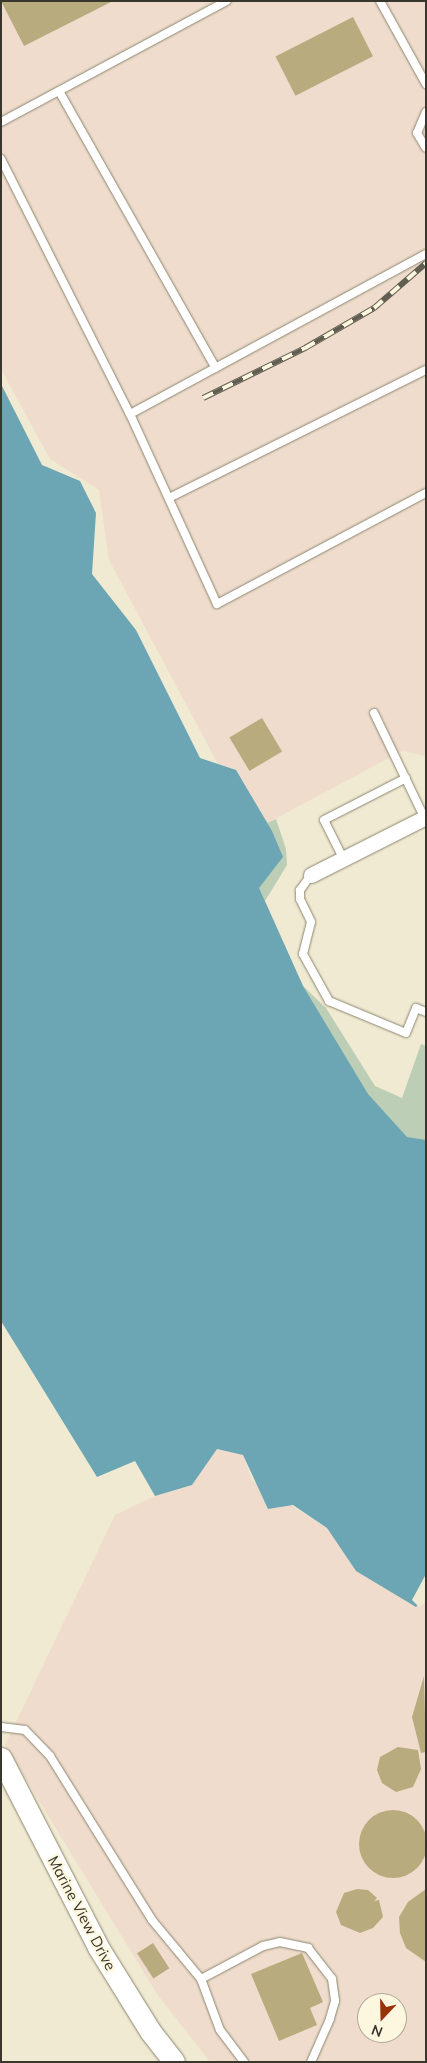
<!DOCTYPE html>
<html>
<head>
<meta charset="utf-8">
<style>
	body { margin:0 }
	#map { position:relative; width:427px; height:2063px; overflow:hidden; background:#f0ead2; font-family:Mulish,sans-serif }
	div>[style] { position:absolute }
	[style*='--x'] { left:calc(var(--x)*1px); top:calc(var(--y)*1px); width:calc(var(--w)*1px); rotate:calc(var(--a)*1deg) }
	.industrial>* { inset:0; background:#efdccc }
	.green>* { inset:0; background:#bcceb5 }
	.water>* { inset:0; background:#6ca6b4 }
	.pier>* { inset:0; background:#f0ead2 }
	.building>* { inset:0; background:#b8ab7d; transform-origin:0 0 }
	.round { border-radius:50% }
	.roads { filter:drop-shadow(0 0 1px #8c8671) drop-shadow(0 0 1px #8c8671) }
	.service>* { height:8px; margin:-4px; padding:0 4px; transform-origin:4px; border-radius:4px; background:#fff }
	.minor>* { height:15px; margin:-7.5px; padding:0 7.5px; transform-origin:7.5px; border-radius:7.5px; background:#fff }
	.secondary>* { height:21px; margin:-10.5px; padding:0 10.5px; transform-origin:10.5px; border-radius:10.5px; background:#fff }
	.rail>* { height:5.5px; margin-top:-2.75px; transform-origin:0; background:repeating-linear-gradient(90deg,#fdf7df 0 11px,#605d51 0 22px); box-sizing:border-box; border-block:1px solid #605d51 }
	span { translate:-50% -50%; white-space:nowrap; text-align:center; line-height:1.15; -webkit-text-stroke:4.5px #fdf7df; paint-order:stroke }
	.street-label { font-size:15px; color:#38362d }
	.frame { position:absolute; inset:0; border:2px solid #38362d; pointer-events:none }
	.north { position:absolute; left:357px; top:1993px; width:50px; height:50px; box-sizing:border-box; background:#fdf7df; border:1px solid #aeaa98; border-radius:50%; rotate:201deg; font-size:14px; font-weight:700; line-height:20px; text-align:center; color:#38362d }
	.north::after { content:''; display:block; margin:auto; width:18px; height:22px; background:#983209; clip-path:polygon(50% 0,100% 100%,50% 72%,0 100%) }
</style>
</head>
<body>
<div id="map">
	<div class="industrial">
		<div style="clip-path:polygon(1px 1px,426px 1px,426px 756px,402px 751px,267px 823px,236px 770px,218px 764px,109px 560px,99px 490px,50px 459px,1px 369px)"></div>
		<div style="clip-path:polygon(evenodd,217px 1449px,243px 1455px,252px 1481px,327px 1528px,356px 1571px,426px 1597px,426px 2062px,210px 2062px,157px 1994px,5px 1745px,115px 1515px,155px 1496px,192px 1485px,217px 1449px,367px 2003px,397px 2003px,397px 2033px,367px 2033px,367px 2003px)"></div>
	</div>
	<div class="green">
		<div style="clip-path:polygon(236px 770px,267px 823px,276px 819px,286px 849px,287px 865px,265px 901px,303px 986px,326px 1008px,375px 1086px,402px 1098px,421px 1044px,426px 1046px,426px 1209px,336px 1106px,223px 797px)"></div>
	</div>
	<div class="water">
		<div style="clip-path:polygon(1px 384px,42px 465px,80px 481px,96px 513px,92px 574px,136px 630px,200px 758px,236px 770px,272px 831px,283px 857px,259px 888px,303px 986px,368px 1094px,407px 1137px,426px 1140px,426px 1597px,416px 1607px,356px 1571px,327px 1528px,293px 1505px,268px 1509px,243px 1455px,217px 1449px,192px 1485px,155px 1496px,135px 1461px,97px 1477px,1px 1321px)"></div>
	</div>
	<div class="pier">
		<div style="clip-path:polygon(426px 1574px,426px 1601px,419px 1607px,412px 1600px)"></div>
	</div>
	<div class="building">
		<div style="clip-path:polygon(1px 1px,113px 1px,24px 46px)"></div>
		<div style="left:353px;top:17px;width:44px;height:87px;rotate:63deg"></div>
		<div style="left:262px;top:718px;width:39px;height:38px;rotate:59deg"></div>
		<div style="clip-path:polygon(424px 1676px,426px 1752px,421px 1753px,412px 1717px)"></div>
		<div style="clip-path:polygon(398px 1747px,418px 1750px,421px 1769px,413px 1787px,396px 1792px,382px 1783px,377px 1770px,380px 1757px)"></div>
		<div class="round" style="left:359px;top:1810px;width:68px;height:68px"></div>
		<div style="clip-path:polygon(357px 1889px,368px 1890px,377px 1898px,374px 1901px,379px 1900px,383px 1917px,373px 1928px,360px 1933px,341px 1925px,336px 1912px,344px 1893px)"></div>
		<div style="clip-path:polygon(426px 1889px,426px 1962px,406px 1948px,400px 1933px,399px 1917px,408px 1902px)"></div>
		<div style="left:153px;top:1943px;width:30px;height:19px;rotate:57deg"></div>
		<div style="clip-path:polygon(302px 1953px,323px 2002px,310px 2008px,317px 2025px,279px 2041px,251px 1974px)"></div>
	</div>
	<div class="roads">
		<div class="service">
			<div style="--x:380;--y:1;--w:95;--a:61"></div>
			<div style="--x:59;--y:91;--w:318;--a:60.5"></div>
			<div style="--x:426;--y:112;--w:23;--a:113"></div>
			<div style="--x:417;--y:133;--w:17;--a:59"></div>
			<div style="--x:1;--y:122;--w:256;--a:-28.2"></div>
			<div style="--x:1;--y:159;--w:286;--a:63.2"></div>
			<div style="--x:130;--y:414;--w:336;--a:-28.4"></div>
			<div style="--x:130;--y:414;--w:209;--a:65.4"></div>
			<div style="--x:217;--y:604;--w:237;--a:-28"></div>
			<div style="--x:169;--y:498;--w:287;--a:-26.5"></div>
			<div style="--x:374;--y:713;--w:115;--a:64.3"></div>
			<div style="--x:343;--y:858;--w:42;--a:-116.6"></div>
			<div style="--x:324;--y:820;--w:92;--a:-27.1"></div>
			<div style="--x:311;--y:875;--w:19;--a:126"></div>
			<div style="--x:300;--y:890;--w:9;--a:90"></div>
			<div style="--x:300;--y:899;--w:25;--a:64"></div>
			<div style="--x:311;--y:922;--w:33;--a:104"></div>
			<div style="--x:303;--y:954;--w:54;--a:61"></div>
			<div style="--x:329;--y:1001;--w:83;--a:22.6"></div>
			<div style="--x:406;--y:1033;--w:27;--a:-68"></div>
			<div style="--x:416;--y:1008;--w:11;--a:22"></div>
			<div style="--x:1;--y:1727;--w:24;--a:7"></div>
			<div style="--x:25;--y:1730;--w:36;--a:46"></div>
			<div style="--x:50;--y:1756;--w:193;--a:58.1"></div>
			<div style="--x:152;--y:1920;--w:77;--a:50.3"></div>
			<div style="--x:201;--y:1979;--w:54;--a:69.6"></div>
			<div style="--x:220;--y:2030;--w:40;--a:53"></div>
			<div style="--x:201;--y:1979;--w:70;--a:-28"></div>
			<div style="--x:263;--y:1946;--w:17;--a:-13"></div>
			<div style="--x:280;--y:1942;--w:29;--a:12"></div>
			<div style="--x:308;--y:1948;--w:39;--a:52"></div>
			<div style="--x:332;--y:1979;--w:22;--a:82"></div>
			<div style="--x:335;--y:2001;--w:19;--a:106"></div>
			<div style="--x:330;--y:2019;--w:47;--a:113.8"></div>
		</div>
		<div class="minor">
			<div style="--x:311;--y:875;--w:129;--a:-26.8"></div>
		</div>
		<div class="secondary">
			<div style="--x:1;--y:1758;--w:212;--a:62.8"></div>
			<div style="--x:98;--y:1947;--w:99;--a:58.2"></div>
			<div style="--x:150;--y:2031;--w:39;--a:52"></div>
		</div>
	</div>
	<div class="rail">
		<div style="--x:203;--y:398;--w:114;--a:-26.1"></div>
		<div style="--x:305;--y:348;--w:80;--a:-30.1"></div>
		<div style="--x:374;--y:308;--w:69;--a:-40.9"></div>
	</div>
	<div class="street-label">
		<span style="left:82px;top:1913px;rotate:62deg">Marine View Drive</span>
	</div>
	<div class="frame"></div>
	<div class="north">N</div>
</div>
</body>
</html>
